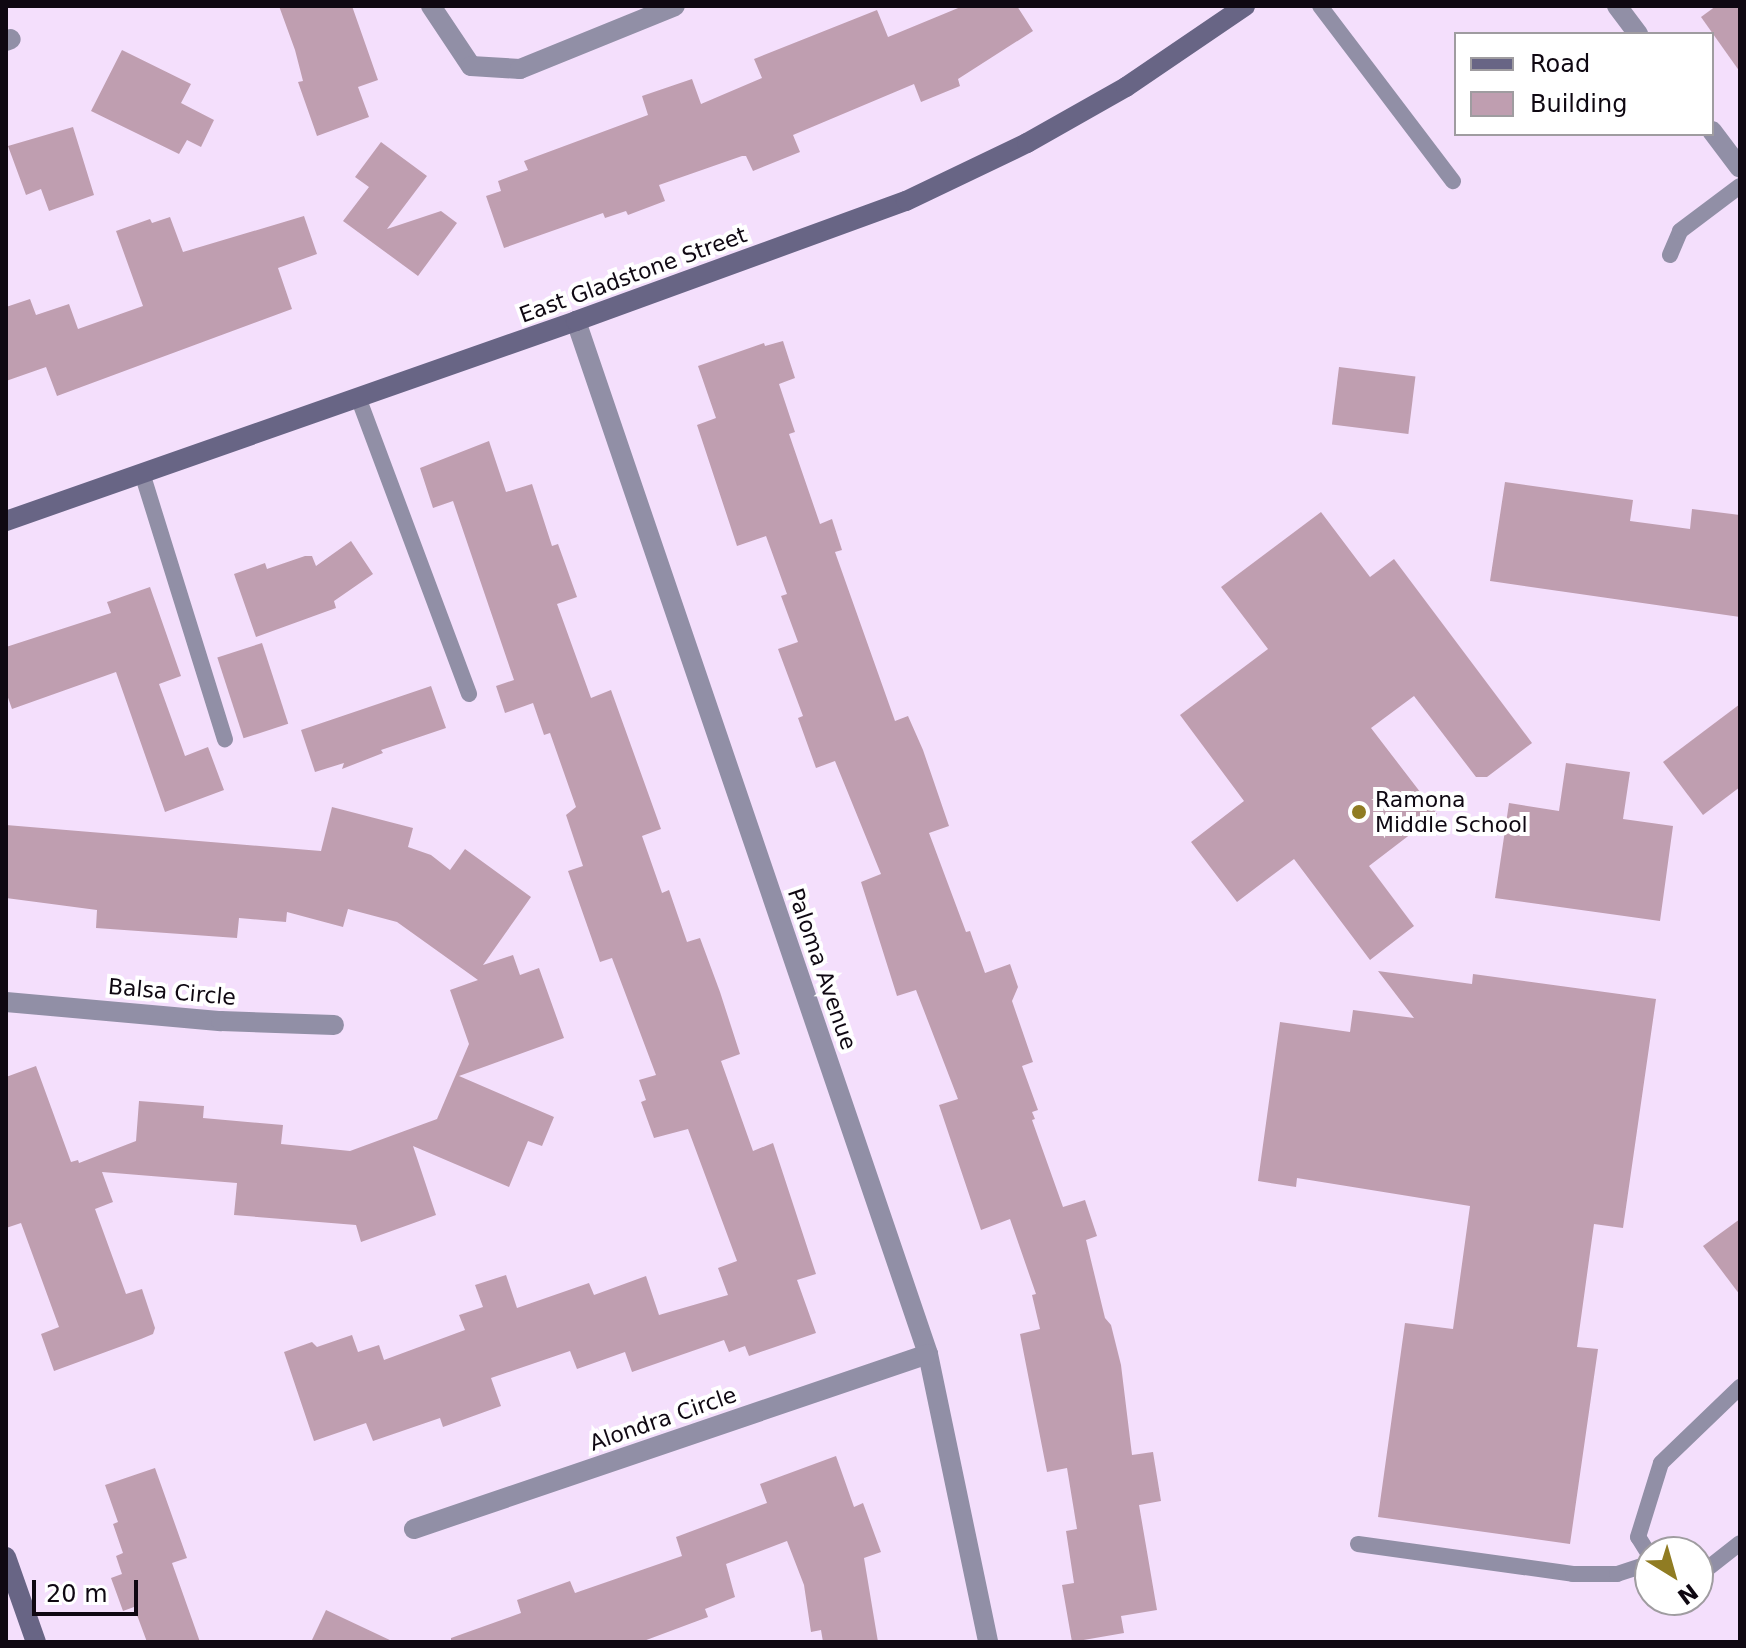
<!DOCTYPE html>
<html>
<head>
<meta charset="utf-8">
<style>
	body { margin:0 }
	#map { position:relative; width:1746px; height:1648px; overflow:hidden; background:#f4dffc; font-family:"DejaVu Sans",sans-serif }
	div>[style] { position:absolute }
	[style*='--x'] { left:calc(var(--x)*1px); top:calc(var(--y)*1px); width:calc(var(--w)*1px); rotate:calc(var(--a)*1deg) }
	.building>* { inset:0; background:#bf9eb0; transform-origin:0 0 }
	.lane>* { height:16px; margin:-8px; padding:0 8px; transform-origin:8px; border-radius:8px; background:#918fa6 }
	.street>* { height:20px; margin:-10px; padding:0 10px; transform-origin:10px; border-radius:10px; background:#918fa6 }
	.secondary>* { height:20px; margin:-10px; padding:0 10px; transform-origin:10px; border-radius:10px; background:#686585 }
	.dots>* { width:22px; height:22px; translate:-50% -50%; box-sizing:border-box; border:4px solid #fff; border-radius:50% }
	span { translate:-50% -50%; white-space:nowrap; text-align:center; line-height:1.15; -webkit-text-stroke:8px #fff; paint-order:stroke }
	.street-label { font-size:22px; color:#0f0812 }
	.poi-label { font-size:22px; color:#0f0812 }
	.left { translate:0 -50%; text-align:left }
	.frame { position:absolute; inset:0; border:8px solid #0f0812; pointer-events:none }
	.legend { position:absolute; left:1454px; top:32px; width:260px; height:104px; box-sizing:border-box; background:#fff; border:2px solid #9f9ca0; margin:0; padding:10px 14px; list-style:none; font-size:24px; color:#0f0812 }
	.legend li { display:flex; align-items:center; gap:16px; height:40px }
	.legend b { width:40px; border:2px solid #9f9ca0 }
	.north { position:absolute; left:1634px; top:1536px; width:80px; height:80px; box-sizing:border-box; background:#fff; border:2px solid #9f9ca0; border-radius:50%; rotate:143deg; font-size:22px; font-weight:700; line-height:32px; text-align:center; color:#0f0812 }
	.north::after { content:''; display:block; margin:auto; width:28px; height:36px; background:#907c23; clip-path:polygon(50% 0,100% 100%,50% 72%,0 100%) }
	.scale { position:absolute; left:32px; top:1580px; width:106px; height:36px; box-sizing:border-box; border:4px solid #0f0812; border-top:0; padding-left:10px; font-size:24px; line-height:28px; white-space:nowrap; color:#0f0812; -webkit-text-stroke:6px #fff; paint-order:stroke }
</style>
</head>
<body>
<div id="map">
	<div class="building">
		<div style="clip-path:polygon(279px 6px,352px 6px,378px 80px,358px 87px,369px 117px,317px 136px,298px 82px,303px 81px,295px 50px)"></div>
		<div style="clip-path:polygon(963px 6px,1017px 6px,1033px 31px,958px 79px,960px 86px,921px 102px,914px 84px,793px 135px,800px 152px,753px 171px,746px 156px,742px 156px,659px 185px,665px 201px,628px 215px,626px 211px,605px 218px,603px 213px,504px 248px,486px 196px,501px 191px,498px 181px,528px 170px,524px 161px,648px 115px,642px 96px,692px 79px,701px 104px,762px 78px,754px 59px,877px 10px,888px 37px)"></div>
		<div style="clip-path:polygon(1716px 6px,1740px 6px,1740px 72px,1701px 17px)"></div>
		<div style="clip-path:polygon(122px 50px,191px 84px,181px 103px,214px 120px,201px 147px,187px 140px,179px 154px,91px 111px)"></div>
		<div style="clip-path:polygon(73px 127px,94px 195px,49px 211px,41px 189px,26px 195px,8px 146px)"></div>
		<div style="clip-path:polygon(381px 142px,427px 176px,387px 229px,441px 211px,457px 223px,418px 276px,343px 221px,369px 187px,355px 177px)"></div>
		<div style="clip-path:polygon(304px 216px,317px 254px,278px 268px,292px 309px,57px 396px,46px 367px,6px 381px,6px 307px,30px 299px,36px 315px,69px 304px,78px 329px,143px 306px,116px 231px,150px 219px,152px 223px,170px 217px,183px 252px)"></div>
		<div style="clip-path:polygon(783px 341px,795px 378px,779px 384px,795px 432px,789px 434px,820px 524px,832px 519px,842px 550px,835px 552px,895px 721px,908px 716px,923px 750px,949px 826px,929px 833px,966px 932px,970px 931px,985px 973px,1010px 964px,1018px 987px,1012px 1001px,1033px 1062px,1022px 1066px,1038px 1110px,1032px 1112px,1035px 1119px,1032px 1120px,1063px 1207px,1085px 1200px,1097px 1236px,1086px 1240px,1105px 1318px,1111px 1325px,1121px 1365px,1132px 1455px,1153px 1452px,1161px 1501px,1139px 1505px,1157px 1610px,1121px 1616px,1124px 1633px,1072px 1642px,1062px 1585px,1074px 1583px,1066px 1531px,1077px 1529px,1067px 1468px,1047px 1472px,1020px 1334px,1040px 1329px,1032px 1295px,1036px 1294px,1010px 1219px,981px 1230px,939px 1105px,958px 1099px,916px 990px,897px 996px,861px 882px,881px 874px,835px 761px,816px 768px,798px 718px,803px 716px,778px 649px,798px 642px,781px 596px,787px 594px,766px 536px,737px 546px,697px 425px,716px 418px,698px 366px,764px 343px,765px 346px)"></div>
		<div style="left:1339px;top:367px;width:77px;height:58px;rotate:7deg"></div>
		<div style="clip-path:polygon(489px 441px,506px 492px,532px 484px,552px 546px,558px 544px,577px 597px,557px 604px,591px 698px,611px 690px,661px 829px,642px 836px,662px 893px,669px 890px,687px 942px,700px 938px,720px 992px,740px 1054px,721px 1061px,753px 1151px,773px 1143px,816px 1274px,797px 1280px,816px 1333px,749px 1356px,745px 1346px,729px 1352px,724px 1340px,632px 1372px,625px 1352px,577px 1369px,570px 1351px,491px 1378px,501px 1406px,443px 1427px,440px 1418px,373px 1441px,366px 1423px,314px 1441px,284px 1352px,312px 1342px,317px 1347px,352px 1335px,358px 1352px,379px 1345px,384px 1360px,465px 1330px,459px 1315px,483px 1307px,475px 1285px,506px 1275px,517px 1308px,589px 1283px,594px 1295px,646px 1276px,659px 1315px,728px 1295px,718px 1268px,737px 1261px,688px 1129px,654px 1138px,641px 1102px,646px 1100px,639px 1080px,656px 1075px,612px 958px,600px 962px,568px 871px,583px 866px,566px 815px,576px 807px,550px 733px,544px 735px,533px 703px,505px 713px,496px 686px,514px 680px,453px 501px,433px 508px,420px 468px)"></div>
		<div style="clip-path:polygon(1505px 482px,1633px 500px,1630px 521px,1690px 529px,1692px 509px,1740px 515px,1740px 617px,1490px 581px)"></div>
		<div style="clip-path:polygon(1321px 512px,1370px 577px,1394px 559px,1532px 743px,1487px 777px,1476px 777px,1414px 696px,1371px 728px,1437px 814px,1369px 866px,1414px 926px,1370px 960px,1294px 859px,1237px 902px,1191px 842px,1244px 801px,1180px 715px,1268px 649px,1221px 587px)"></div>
		<div style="clip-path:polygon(351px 541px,373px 574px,334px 601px,336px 608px,256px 637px,234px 574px,265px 563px,267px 569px,305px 556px,312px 556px,316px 566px)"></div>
		<div style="clip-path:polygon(150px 587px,181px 676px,159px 684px,185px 756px,208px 747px,224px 790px,165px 812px,116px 672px,12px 709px,6px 692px,6px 647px,111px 613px,107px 602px)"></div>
		<div style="left:262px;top:643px;width:85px;height:47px;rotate:72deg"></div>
		<div style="clip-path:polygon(431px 686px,446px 728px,381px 750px,383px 753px,342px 769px,344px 763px,315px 772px,301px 730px)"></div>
		<div style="clip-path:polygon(1740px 704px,1740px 787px,1703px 815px,1663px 762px)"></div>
		<div style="clip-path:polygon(1566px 763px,1630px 772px,1623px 819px,1673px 826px,1660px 921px,1495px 898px,1509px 803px,1559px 811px)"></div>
		<div style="clip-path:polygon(332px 807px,413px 828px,408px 847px,431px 855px,450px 870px,465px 849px,531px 897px,483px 965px,513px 955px,520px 975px,539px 968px,564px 1038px,459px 1076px,554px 1117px,542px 1146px,528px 1141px,509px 1187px,413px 1146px,436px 1215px,361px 1242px,356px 1225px,234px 1215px,237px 1183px,102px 1172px,113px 1202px,95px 1209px,126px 1294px,142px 1289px,155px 1328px,153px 1334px,141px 1339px,54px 1371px,41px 1334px,59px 1327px,21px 1223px,6px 1228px,6px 1077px,36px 1066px,71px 1162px,78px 1160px,79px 1163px,136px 1141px,139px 1101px,204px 1106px,203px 1118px,283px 1125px,281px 1144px,350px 1151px,437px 1119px,469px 1044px,450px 990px,478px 980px,397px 922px,348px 909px,343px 927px,287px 912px,286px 922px,239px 918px,237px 938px,96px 928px,97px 910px,6px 898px,6px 825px,321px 851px)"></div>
		<div style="clip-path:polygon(1378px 971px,1472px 984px,1473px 974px,1656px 999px,1623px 1228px,1594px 1224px,1577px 1347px,1598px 1349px,1570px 1544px,1378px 1517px,1405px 1323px,1453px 1329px,1470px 1206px,1297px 1178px,1296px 1187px,1258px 1181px,1280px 1022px,1350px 1032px,1353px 1010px,1414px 1018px)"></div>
		<div style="clip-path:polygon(1740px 1219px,1740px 1295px,1703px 1246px)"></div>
		<div style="clip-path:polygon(836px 1456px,854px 1507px,863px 1503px,881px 1552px,864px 1558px,878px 1642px,823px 1642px,821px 1630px,811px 1632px,804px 1585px,787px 1541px,726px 1564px,735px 1597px,705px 1609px,708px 1617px,641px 1642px,451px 1642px,451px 1638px,521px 1613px,517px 1600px,570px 1581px,575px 1593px,682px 1556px,676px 1537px,767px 1503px,760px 1484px)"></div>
		<div style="clip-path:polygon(155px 1468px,187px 1558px,172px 1563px,200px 1642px,147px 1642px,134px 1607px,123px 1611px,111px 1578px,122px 1574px,116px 1556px,123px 1553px,113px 1524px,118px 1522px,105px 1485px)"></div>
		<div style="clip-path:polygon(326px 1610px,394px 1642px,311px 1642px)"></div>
	</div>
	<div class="lane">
		<div style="--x:1320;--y:6;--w:220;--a:52.8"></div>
		<div style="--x:1670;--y:255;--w:26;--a:-67"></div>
		<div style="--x:1680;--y:231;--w:75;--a:-36.9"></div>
		<div style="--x:358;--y:397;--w:317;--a:69.5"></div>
		<div style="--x:142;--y:473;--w:279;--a:72.7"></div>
		<div style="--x:1358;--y:1544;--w:217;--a:7.9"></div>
		<div style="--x:1573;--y:1574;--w:44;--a:0"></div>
		<div style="--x:1617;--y:1574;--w:35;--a:-18"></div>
		<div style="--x:1650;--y:1556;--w:22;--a:-122"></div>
		<div style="--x:1638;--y:1537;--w:77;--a:-72.7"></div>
		<div style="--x:1661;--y:1463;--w:110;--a:-43.9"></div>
		<div style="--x:1698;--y:1576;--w:53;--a:-38.2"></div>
	</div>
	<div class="street">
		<div style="--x:431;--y:6;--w:72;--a:56.3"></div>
		<div style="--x:471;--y:66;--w:49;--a:3.5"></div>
		<div style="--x:520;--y:69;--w:167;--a:-22.1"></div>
		<div style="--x:1617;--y:6;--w:35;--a:53"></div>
		<div style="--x:6;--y:41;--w:5;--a:-22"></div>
		<div style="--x:1712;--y:131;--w:46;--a:52.9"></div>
		<div style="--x:576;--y:321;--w:1091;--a:71.18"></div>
		<div style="--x:928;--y:1354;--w:294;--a:78.2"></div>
		<div style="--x:6;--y:1002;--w:216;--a:5.1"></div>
		<div style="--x:221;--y:1021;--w:113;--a:2"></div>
		<div style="--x:414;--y:1529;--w:543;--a:-18.8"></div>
	</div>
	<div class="secondary">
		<div style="--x:6;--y:521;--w:604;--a:-19.33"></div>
		<div style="--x:576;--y:321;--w:351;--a:-20"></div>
		<div style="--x:906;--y:201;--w:134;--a:-25.6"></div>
		<div style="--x:1027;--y:143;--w:114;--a:-29.5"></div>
		<div style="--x:1126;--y:87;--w:144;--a:-34.2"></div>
		<div style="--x:6;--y:1557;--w:90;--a:70.6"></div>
	</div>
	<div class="dots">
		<div style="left:1359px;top:812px;background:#907c23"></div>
	</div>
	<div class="street-label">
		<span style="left:633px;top:275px;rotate:-20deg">East Gladstone Street</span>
		<span style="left:822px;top:969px;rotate:71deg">Paloma Avenue</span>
		<span style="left:172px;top:992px;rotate:5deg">Balsa Circle</span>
		<span style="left:663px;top:1419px;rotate:-19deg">Alondra Circle</span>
	</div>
	<div class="poi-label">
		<span class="left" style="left:1375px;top:812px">Ramona<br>Middle School</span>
	</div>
	<div class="frame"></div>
	<ul class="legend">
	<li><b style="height:10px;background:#686585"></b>Road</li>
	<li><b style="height:22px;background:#bf9eb0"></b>Building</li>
	</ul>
	<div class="north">N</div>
	<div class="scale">20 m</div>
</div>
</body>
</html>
